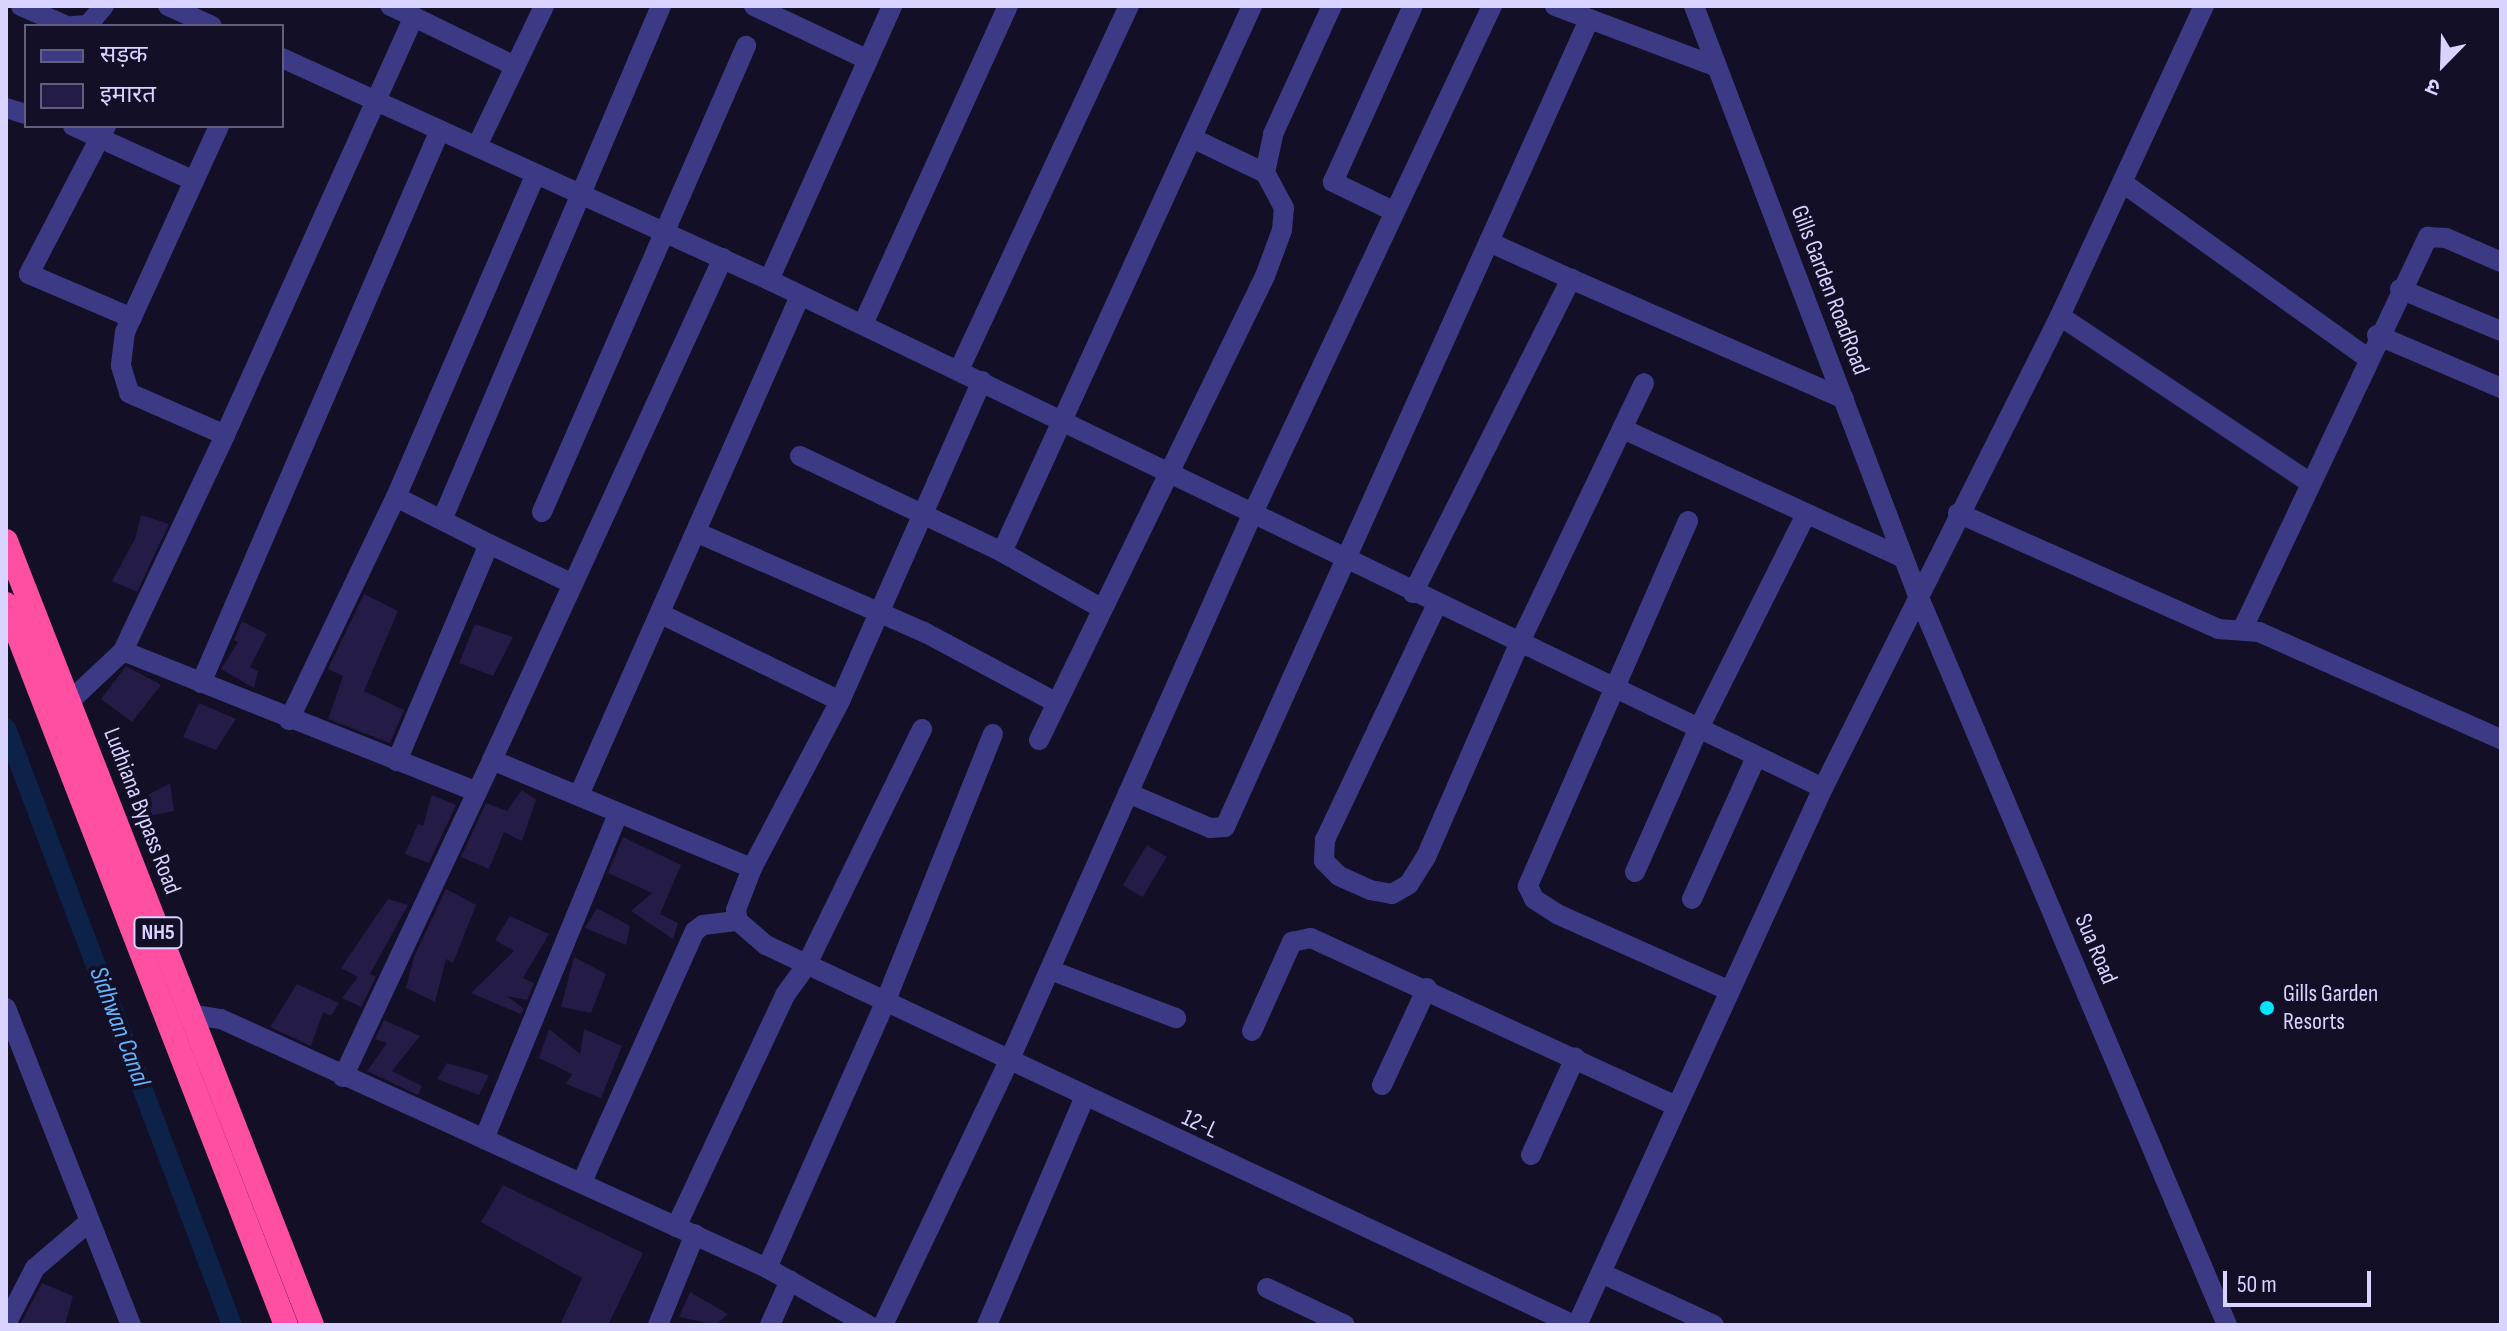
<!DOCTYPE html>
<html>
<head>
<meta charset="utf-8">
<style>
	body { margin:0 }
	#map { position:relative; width:2507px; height:1331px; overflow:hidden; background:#130f26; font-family:"Sofia Sans Condensed","Noto Sans Devanagari",sans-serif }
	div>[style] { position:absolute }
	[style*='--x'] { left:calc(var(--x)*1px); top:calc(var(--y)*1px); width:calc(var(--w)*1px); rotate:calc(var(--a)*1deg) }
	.canal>* { height:20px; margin:-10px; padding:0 10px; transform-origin:10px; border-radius:10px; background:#0c2248 }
	.building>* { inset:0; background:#241b47; transform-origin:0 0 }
	.minor>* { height:20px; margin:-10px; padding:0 10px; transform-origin:10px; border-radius:10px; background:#3d3a85 }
	.highway>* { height:24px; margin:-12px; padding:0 12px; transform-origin:12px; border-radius:12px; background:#ff4fa3 }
	.dots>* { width:22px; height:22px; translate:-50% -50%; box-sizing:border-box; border:4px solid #130f26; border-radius:50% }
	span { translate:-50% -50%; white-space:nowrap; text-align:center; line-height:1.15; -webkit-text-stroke:8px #130f26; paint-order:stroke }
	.shield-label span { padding:2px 6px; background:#130f26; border:2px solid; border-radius:6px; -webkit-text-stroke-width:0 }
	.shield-label { font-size:22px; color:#d9d4ff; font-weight:700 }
	.street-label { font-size:24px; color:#d9d4ff }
	.poi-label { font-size:24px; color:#d9d4ff }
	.left { translate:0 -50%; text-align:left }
	.water-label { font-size:26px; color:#62b6ff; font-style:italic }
	.frame { position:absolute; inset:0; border:8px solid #d9d4ff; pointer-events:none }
	.legend { position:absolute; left:24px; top:24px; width:260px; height:104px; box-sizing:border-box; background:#130f26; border:2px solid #625e7d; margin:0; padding:10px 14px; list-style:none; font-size:24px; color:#d9d4ff }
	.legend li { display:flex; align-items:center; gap:16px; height:40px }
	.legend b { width:40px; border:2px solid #625e7d }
	.north { position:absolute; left:2403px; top:24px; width:80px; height:80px; -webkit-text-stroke:6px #130f26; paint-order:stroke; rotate:203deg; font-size:22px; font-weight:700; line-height:32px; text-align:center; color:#d9d4ff }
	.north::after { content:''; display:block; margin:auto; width:28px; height:36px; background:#d9d4ff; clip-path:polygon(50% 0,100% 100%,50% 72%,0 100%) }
	.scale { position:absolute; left:2223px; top:1271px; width:148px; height:36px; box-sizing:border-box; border:4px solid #d9d4ff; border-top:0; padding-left:10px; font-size:24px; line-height:28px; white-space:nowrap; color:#d9d4ff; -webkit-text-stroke:6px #130f26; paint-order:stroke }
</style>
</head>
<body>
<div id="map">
	<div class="canal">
		<div style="--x:6;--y:728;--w:638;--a:69.27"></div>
	</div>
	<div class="building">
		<div style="clip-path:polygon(141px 515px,169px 524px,137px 592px,112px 581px,135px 539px)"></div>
		<div style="clip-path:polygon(364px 594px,398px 611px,364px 691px,404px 710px,390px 743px,328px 719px,343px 676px,328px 669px)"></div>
		<div style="clip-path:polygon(242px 621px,267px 634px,250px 667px,258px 671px,254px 688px,221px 669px,238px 642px,234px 640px)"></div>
		<div style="clip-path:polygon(475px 624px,513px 637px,493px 676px,459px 663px)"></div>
		<div style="clip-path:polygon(126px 666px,161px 685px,132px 722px,101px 699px)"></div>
		<div style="clip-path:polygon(199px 703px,236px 719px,216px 750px,183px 737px)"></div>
		<div style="clip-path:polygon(170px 783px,174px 811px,148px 816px,137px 801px)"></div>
		<div style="clip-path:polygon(522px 790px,536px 800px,522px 841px,504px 832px,489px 869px,461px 857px,486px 803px,507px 811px)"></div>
		<div style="clip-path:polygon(432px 795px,456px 805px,429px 863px,405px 854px,418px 824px,423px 826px)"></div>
		<div style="clip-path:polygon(623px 837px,681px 865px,660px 914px,678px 923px,673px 939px,631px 911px,652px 893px,608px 873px)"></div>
		<div style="left:1147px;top:845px;width:23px;height:47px;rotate:31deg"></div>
		<div style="clip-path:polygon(446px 889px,476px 905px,453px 963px,446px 959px,435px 1002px,406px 988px,414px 957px)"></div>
		<div style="clip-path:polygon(388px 899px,408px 905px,370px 974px,376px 977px,361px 1007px,342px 998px,358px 977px,341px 968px)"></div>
		<div style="clip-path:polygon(597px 908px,630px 926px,626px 945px,585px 928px)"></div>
		<div style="clip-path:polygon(510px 916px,549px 934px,523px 978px,534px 983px,527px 1000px,507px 996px,524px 1009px,521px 1014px,471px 993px,514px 951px,495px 940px)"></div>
		<div style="clip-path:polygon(574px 957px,606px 974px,591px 1013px,561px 1007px)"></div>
		<div style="clip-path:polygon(297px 984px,339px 1003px,331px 1016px,323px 1012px,311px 1046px,270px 1027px)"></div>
		<div style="clip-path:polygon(384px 1020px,420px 1036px,392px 1071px,422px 1086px,418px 1095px,367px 1071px,387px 1043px,375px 1039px)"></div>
		<div style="clip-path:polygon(549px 1029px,580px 1054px,584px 1029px,622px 1046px,601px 1098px,566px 1084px,572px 1074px,539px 1058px)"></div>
		<div style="clip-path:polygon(447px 1063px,489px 1075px,479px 1095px,437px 1079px)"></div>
		<div style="clip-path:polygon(503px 1185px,643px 1253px,608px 1325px,560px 1325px,582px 1278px,481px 1222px)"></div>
		<div style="clip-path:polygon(42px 1283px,73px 1296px,65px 1325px,20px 1325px)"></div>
		<div style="clip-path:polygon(690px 1292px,728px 1314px,716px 1325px,679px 1317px)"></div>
	</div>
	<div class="minor">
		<div style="--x:21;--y:6;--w:50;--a:23.5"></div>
		<div style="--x:168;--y:6;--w:48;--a:24.4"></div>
		<div style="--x:754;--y:6;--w:126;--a:25.3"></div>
		<div style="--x:1555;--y:6;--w:173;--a:20.6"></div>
		<div style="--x:1694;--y:6;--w:628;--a:69.2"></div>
		<div style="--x:1917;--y:593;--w:795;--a:67.05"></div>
		<div style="--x:414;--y:17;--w:112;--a:25.9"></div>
		<div style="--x:73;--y:26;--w:15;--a:-4"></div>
		<div style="--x:88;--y:25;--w:25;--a:-50"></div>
		<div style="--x:282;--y:58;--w:535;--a:24.51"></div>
		<div style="--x:769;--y:280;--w:1170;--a:25.73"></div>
		<div style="--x:6;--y:108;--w:21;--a:17"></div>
		<div style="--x:73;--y:126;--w:133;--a:24.4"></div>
		<div style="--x:106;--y:126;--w:167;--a:117.5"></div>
		<div style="--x:29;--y:274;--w:112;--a:23.1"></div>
		<div style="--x:219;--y:126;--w:226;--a:114.5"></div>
		<div style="--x:125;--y:332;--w:34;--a:97"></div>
		<div style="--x:121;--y:366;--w:28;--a:73"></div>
		<div style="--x:129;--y:393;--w:105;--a:23.6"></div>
		<div style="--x:1192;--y:138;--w:81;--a:25.6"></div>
		<div style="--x:477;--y:146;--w:155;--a:-64.4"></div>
		<div style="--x:2123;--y:183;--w:300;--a:35.6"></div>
		<div style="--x:1393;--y:211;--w:67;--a:-154.2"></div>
		<div style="--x:1333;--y:182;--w:193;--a:-65.6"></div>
		<div style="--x:723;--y:258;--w:553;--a:114.71"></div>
		<div style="--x:492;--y:760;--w:282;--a:22.6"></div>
		<div style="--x:752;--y:868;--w:189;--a:-62.2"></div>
		<div style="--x:840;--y:701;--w:350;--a:-66.1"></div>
		<div style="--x:1571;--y:279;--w:298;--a:23.7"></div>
		<div style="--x:769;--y:280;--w:300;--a:-65.8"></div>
		<div style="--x:2400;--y:289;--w:109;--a:22.6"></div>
		<div style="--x:2060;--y:316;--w:299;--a:33.7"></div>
		<div style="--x:863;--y:324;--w:349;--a:-65.5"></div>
		<div style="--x:2377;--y:335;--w:135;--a:23.1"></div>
		<div style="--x:959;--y:370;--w:402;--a:-65"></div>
		<div style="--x:1623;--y:429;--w:309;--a:24.7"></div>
		<div style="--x:800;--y:456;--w:224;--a:25.4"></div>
		<div style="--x:1002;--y:552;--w:114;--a:29.5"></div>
		<div style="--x:396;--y:497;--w:352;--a:-66.6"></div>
		<div style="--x:542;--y:512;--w:509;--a:-66.36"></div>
		<div style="--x:1958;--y:513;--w:285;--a:24"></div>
		<div style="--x:2218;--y:629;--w:41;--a:4.2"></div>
		<div style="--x:2259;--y:632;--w:265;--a:23.9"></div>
		<div style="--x:442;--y:520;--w:559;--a:-66.92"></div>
		<div style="--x:1688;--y:521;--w:399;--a:113.7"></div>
		<div style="--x:1528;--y:886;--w:14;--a:65"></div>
		<div style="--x:1534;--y:899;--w:27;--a:33"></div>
		<div style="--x:1557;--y:914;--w:189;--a:24"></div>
		<div style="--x:698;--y:533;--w:247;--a:23.7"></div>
		<div style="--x:924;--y:632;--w:149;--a:28.1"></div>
		<div style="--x:489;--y:544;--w:93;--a:25.5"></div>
		<div style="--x:1002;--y:552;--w:601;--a:-65.4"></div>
		<div style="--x:1413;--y:593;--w:352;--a:-63.3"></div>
		<div style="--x:1571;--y:279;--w:90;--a:-155.7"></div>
		<div style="--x:1437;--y:604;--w:261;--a:115.4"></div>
		<div style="--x:1325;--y:840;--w:21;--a:93"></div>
		<div style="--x:1324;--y:861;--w:21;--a:45"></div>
		<div style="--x:1339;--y:876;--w:34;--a:24"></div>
		<div style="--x:1370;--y:890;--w:22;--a:10"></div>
		<div style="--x:1392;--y:894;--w:20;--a:-30"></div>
		<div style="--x:1409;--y:884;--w:32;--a:-58"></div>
		<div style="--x:1426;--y:857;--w:232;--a:-66.4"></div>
		<div style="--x:1519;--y:644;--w:289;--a:-64.4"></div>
		<div style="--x:661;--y:614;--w:199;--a:25.9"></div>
		<div style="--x:2243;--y:628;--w:433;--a:-64.7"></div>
		<div style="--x:2428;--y:237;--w:18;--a:3"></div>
		<div style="--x:2446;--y:238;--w:60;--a:23.6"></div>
		<div style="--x:123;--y:651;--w:381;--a:21.7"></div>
		<div style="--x:201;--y:683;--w:602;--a:-66.63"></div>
		<div style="--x:70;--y:701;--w:73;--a:-43.3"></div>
		<div style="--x:123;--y:651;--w:239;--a:-64.7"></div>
		<div style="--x:225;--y:435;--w:459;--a:-65.7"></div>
		<div style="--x:414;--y:17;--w:26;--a:-155"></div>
		<div style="--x:289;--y:720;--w:247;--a:-64.4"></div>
		<div style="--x:396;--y:497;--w:104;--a:26.8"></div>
		<div style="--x:489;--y:544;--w:236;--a:113"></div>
		<div style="--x:1039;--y:740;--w:516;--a:-64.03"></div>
		<div style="--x:1265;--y:276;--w:49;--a:-69.7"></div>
		<div style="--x:1282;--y:230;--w:22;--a:-85"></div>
		<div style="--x:1284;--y:208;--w:40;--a:-118"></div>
		<div style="--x:1265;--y:173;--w:40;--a:-78"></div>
		<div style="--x:1273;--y:134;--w:141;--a:-65.3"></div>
		<div style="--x:1128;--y:793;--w:89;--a:23.1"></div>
		<div style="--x:1210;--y:828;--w:15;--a:-4"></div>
		<div style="--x:1225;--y:827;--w:883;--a:-65.73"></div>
		<div style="--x:579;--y:795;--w:546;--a:-66.11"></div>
		<div style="--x:752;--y:868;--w:45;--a:110.9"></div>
		<div style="--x:736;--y:910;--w:11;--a:80"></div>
		<div style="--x:738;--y:921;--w:37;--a:41"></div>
		<div style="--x:766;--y:945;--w:893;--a:25.19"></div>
		<div style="--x:1635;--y:872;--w:155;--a:-66.1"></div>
		<div style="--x:1698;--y:730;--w:241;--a:-63.4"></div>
		<div style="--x:1692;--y:899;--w:156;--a:-65.7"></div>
		<div style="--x:1050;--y:970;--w:135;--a:20.9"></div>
		<div style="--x:6;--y:1008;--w:341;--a:68.5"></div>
		<div style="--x:189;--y:1014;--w:32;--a:9"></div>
		<div style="--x:221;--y:1019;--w:600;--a:24.52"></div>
		<div style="--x:1252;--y:1031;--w:98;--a:-65.8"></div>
		<div style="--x:1292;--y:942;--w:19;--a:-12"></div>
		<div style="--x:1311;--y:938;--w:403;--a:24.7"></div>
		<div style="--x:343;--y:1077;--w:350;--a:-64.8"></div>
		<div style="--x:1382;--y:1085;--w:107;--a:-65.1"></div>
		<div style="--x:484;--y:1139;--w:352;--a:-67.6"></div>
		<div style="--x:1531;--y:1155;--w:107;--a:-65.6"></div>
		<div style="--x:582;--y:1182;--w:275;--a:-65.8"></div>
		<div style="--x:695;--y:931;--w:10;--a:-37"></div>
		<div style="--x:703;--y:925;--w:35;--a:-7"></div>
		<div style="--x:676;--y:1227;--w:256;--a:-64.8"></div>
		<div style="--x:785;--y:995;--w:36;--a:-54"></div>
		<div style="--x:806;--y:966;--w:264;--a:-63.9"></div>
		<div style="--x:1601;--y:1273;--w:124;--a:24.7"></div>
		<div style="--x:1267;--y:1288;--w:86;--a:25.4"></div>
		<div style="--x:6;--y:1324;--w:63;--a:-62.6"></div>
		<div style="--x:35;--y:1268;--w:72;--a:-40.5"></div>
		<div style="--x:658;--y:1325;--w:98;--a:-67.9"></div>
		<div style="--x:770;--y:1325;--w:49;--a:-66"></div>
		<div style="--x:868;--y:1325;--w:116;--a:-150.6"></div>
		<div style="--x:767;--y:1268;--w:288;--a:-66"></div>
		<div style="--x:884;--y:1005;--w:292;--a:-68.1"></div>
		<div style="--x:883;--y:1325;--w:293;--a:-64.5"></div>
		<div style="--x:1009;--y:1061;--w:598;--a:-66.01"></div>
		<div style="--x:1252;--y:515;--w:563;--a:-64.76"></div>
		<div style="--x:987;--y:1325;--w:246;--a:-66.8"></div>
		<div style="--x:1577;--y:1325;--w:591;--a:-65.39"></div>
		<div style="--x:1823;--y:788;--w:528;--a:-63.34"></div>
		<div style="--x:2060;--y:316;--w:342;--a:-65.1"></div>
	</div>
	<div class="highway">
		<div style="--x:6;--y:541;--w:842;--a:68.68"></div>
		<div style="--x:6;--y:604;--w:773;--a:68.78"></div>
	</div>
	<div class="dots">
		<div style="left:2267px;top:1008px;background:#00e5ff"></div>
	</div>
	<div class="shield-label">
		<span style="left:158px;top:933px">NH5</span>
	</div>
	<div class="street-label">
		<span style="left:1830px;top:290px;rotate:69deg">Gills Garden RoadRoad</span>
		<span style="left:142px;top:811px;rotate:69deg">Ludhiana Bypass Road</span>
		<span style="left:2096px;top:949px;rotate:67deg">Sua Road</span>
		<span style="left:1200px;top:1124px;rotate:25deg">12-L</span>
	</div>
	<div class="poi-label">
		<span class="left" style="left:2283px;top:1008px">Gills Garden<br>Resorts</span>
	</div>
	<div class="water-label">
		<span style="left:119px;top:1027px;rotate:69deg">Sidhwan Canal</span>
	</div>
	<div class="frame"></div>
	<ul class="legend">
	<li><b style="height:10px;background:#3d3a85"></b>सड़क</li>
	<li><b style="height:22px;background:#241b47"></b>इमारत</li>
	</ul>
	<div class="north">उ</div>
	<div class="scale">50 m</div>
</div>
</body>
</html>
